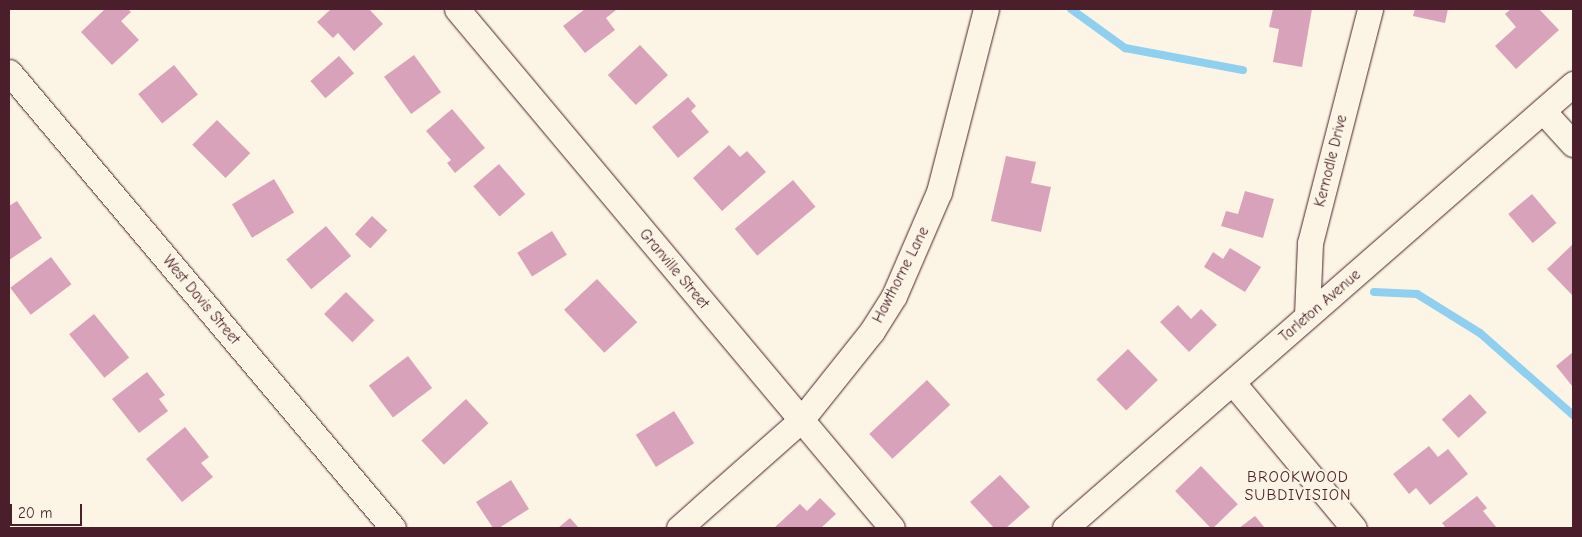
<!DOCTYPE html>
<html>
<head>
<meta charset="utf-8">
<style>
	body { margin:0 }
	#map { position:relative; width:1582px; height:537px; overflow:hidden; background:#fcf5e5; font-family:"Comic Neue",sans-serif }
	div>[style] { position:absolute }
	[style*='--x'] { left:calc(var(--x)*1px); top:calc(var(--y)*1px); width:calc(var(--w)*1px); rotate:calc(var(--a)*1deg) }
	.stream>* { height:8px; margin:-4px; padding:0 4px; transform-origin:4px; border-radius:4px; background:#8fcff0 }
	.building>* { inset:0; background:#d8a3ba; transform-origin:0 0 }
	.roads { filter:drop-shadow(0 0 1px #4a1f2b) drop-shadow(0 0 1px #4a1f2b) }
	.minor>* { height:25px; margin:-12.5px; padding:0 12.5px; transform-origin:12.5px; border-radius:12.5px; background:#fcf5e5 }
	span { translate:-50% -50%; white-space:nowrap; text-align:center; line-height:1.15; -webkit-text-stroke:4px #fcf5e5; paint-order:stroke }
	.street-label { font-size:15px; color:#4a1f2b }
	.neighbourhood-label { font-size:16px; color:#4a1f2b; letter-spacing:1px }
	.frame { position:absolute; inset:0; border:10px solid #4a1f2b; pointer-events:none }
	.scale { position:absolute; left:10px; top:504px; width:72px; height:22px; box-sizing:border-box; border:2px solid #4a1f2b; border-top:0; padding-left:6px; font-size:15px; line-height:18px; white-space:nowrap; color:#4a1f2b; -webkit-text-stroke:4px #fcf5e5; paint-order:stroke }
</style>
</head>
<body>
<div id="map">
	<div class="stream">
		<div style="--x:1071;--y:9;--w:67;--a:35.8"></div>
		<div style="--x:1125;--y:48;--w:120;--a:10.6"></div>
		<div style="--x:1374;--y:292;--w:43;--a:2.7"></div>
		<div style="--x:1417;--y:294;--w:74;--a:31.8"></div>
		<div style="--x:1480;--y:333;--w:124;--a:41.4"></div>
	</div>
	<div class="building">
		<div style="clip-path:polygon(105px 9px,128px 9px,131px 12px,121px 21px,139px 40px,112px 65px,81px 32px)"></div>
		<div style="clip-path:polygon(331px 9px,369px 9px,383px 24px,354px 51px,338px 33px,333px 38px,317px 22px)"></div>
		<div style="clip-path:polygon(585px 9px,616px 10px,606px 18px,615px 30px,585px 53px,563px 26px)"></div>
		<div style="clip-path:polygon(1273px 9px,1312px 9px,1302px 67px,1273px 62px,1279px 29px,1269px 27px)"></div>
		<div style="clip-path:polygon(1415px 9px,1448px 9px,1445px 23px,1413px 16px)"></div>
		<div style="clip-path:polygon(1511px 9px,1539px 9px,1559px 30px,1516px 69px,1495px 46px,1516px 27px,1505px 14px)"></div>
		<div style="left:640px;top:45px;width:41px;height:44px;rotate:47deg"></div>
		<div style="left:414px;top:55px;width:46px;height:37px;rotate:54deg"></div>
		<div style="left:339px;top:56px;width:23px;height:38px;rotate:49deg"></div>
		<div style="left:174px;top:65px;width:38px;height:46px;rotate:51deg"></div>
		<div style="clip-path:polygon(688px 97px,696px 106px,691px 111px,709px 132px,678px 158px,652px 127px)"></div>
		<div style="clip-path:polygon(452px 109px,485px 148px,455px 173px,447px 163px,451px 160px,426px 131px)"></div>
		<div style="left:217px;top:120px;width:47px;height:35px;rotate:45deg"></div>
		<div style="clip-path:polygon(729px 145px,740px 157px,747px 151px,766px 172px,722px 211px,693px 178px)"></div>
		<div style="clip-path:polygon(1006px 156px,1036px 162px,1031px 183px,1051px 187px,1041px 232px,991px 221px)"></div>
		<div style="left:499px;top:164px;width:40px;height:34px;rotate:49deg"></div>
		<div style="left:274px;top:179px;width:39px;height:49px;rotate:59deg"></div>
		<div style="left:793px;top:180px;width:35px;height:76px;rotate:50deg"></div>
		<div style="clip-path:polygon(1245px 191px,1274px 199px,1263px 238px,1221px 226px,1226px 211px,1238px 214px)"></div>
		<div style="left:1532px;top:194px;width:38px;height:31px;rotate:50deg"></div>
		<div style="clip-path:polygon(17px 201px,42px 238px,9px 260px,9px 206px)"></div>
		<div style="left:372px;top:216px;width:21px;height:25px;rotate:43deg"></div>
		<div style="left:326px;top:226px;width:39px;height:52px;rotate:50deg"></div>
		<div style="left:552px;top:231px;width:28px;height:41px;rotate:58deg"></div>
		<div style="clip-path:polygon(1573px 244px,1573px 296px,1547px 269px)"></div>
		<div style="clip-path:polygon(1230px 248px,1261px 267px,1245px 292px,1204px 267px,1213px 252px,1223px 259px)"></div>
		<div style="left:51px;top:257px;width:34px;height:51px;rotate:53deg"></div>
		<div style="left:597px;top:279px;width:59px;height:45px;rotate:47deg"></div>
		<div style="left:346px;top:292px;width:40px;height:31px;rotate:45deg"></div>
		<div style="clip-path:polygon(1178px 305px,1191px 319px,1201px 309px,1217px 325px,1189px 352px,1160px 322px)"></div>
		<div style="left:94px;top:314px;width:56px;height:32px;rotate:51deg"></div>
		<div style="left:1128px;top:349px;width:43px;height:44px;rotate:46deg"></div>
		<div style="clip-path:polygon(1573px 352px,1573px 387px,1556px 366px)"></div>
		<div style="left:408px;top:356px;width:40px;height:49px;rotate:53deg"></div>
		<div style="clip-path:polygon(147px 372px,165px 395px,159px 399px,168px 411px,139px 433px,112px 399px)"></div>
		<div style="left:927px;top:380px;width:34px;height:79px;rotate:47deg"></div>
		<div style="left:1470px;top:394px;width:25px;height:38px;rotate:48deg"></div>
		<div style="left:466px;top:399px;width:33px;height:61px;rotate:47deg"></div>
		<div style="left:674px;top:411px;width:38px;height:45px;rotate:58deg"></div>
		<div style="clip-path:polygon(185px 427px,209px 457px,201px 463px,213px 477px,182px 502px,146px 459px)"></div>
		<div style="clip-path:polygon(1429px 446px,1438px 457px,1448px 449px,1468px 474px,1430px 505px,1416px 488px,1409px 494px,1393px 474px)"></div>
		<div style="left:1201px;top:466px;width:53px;height:36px;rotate:46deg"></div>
		<div style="clip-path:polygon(1000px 475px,1030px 507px,1006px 528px,994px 528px,970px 502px)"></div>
		<div style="clip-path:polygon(511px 480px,529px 509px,499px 528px,493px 528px,476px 502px)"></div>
		<div style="clip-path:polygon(1477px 496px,1487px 508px,1483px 511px,1497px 528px,1446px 528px,1442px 523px)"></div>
		<div style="clip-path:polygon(820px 498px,836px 514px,821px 528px,774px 528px,800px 504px,807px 511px)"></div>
		<div style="clip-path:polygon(1255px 516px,1265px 528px,1239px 528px)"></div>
		<div style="clip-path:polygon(570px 518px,579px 528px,558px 528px)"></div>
	</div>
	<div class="roads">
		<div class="minor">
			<div style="--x:457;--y:9;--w:677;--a:50.03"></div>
			<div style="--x:9;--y:72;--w:596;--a:49.9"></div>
			<div style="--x:1543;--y:111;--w:45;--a:47.7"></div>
			<div style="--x:1307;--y:315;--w:72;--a:-87.6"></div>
			<div style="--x:1310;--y:243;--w:242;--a:-75.6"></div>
			<div style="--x:1233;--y:383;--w:189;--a:50.2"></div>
			<div style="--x:679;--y:528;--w:163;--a:-41.5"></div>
			<div style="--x:801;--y:420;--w:114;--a:-51.4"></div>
			<div style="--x:872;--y:331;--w:41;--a:-57.8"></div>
			<div style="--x:894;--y:296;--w:113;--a:-66.6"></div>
			<div style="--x:939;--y:192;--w:189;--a:-75.6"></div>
			<div style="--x:1065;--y:528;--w:675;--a:-41.15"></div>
		</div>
	</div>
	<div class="street-label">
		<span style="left:1331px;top:161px;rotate:-76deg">Kernodle Drive</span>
		<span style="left:674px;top:269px;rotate:50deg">Granville Street</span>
		<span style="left:901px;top:275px;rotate:-63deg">Hawthorne Lane</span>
		<span style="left:201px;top:300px;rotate:50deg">West Davis Street</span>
		<span style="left:1320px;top:306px;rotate:-41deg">Tarleton Avenue</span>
	</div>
	<div class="neighbourhood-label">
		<span style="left:1298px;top:486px">BROOKWOOD<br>SUBDIVISION</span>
	</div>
	<div class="frame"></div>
	<div class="scale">20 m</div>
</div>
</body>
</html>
